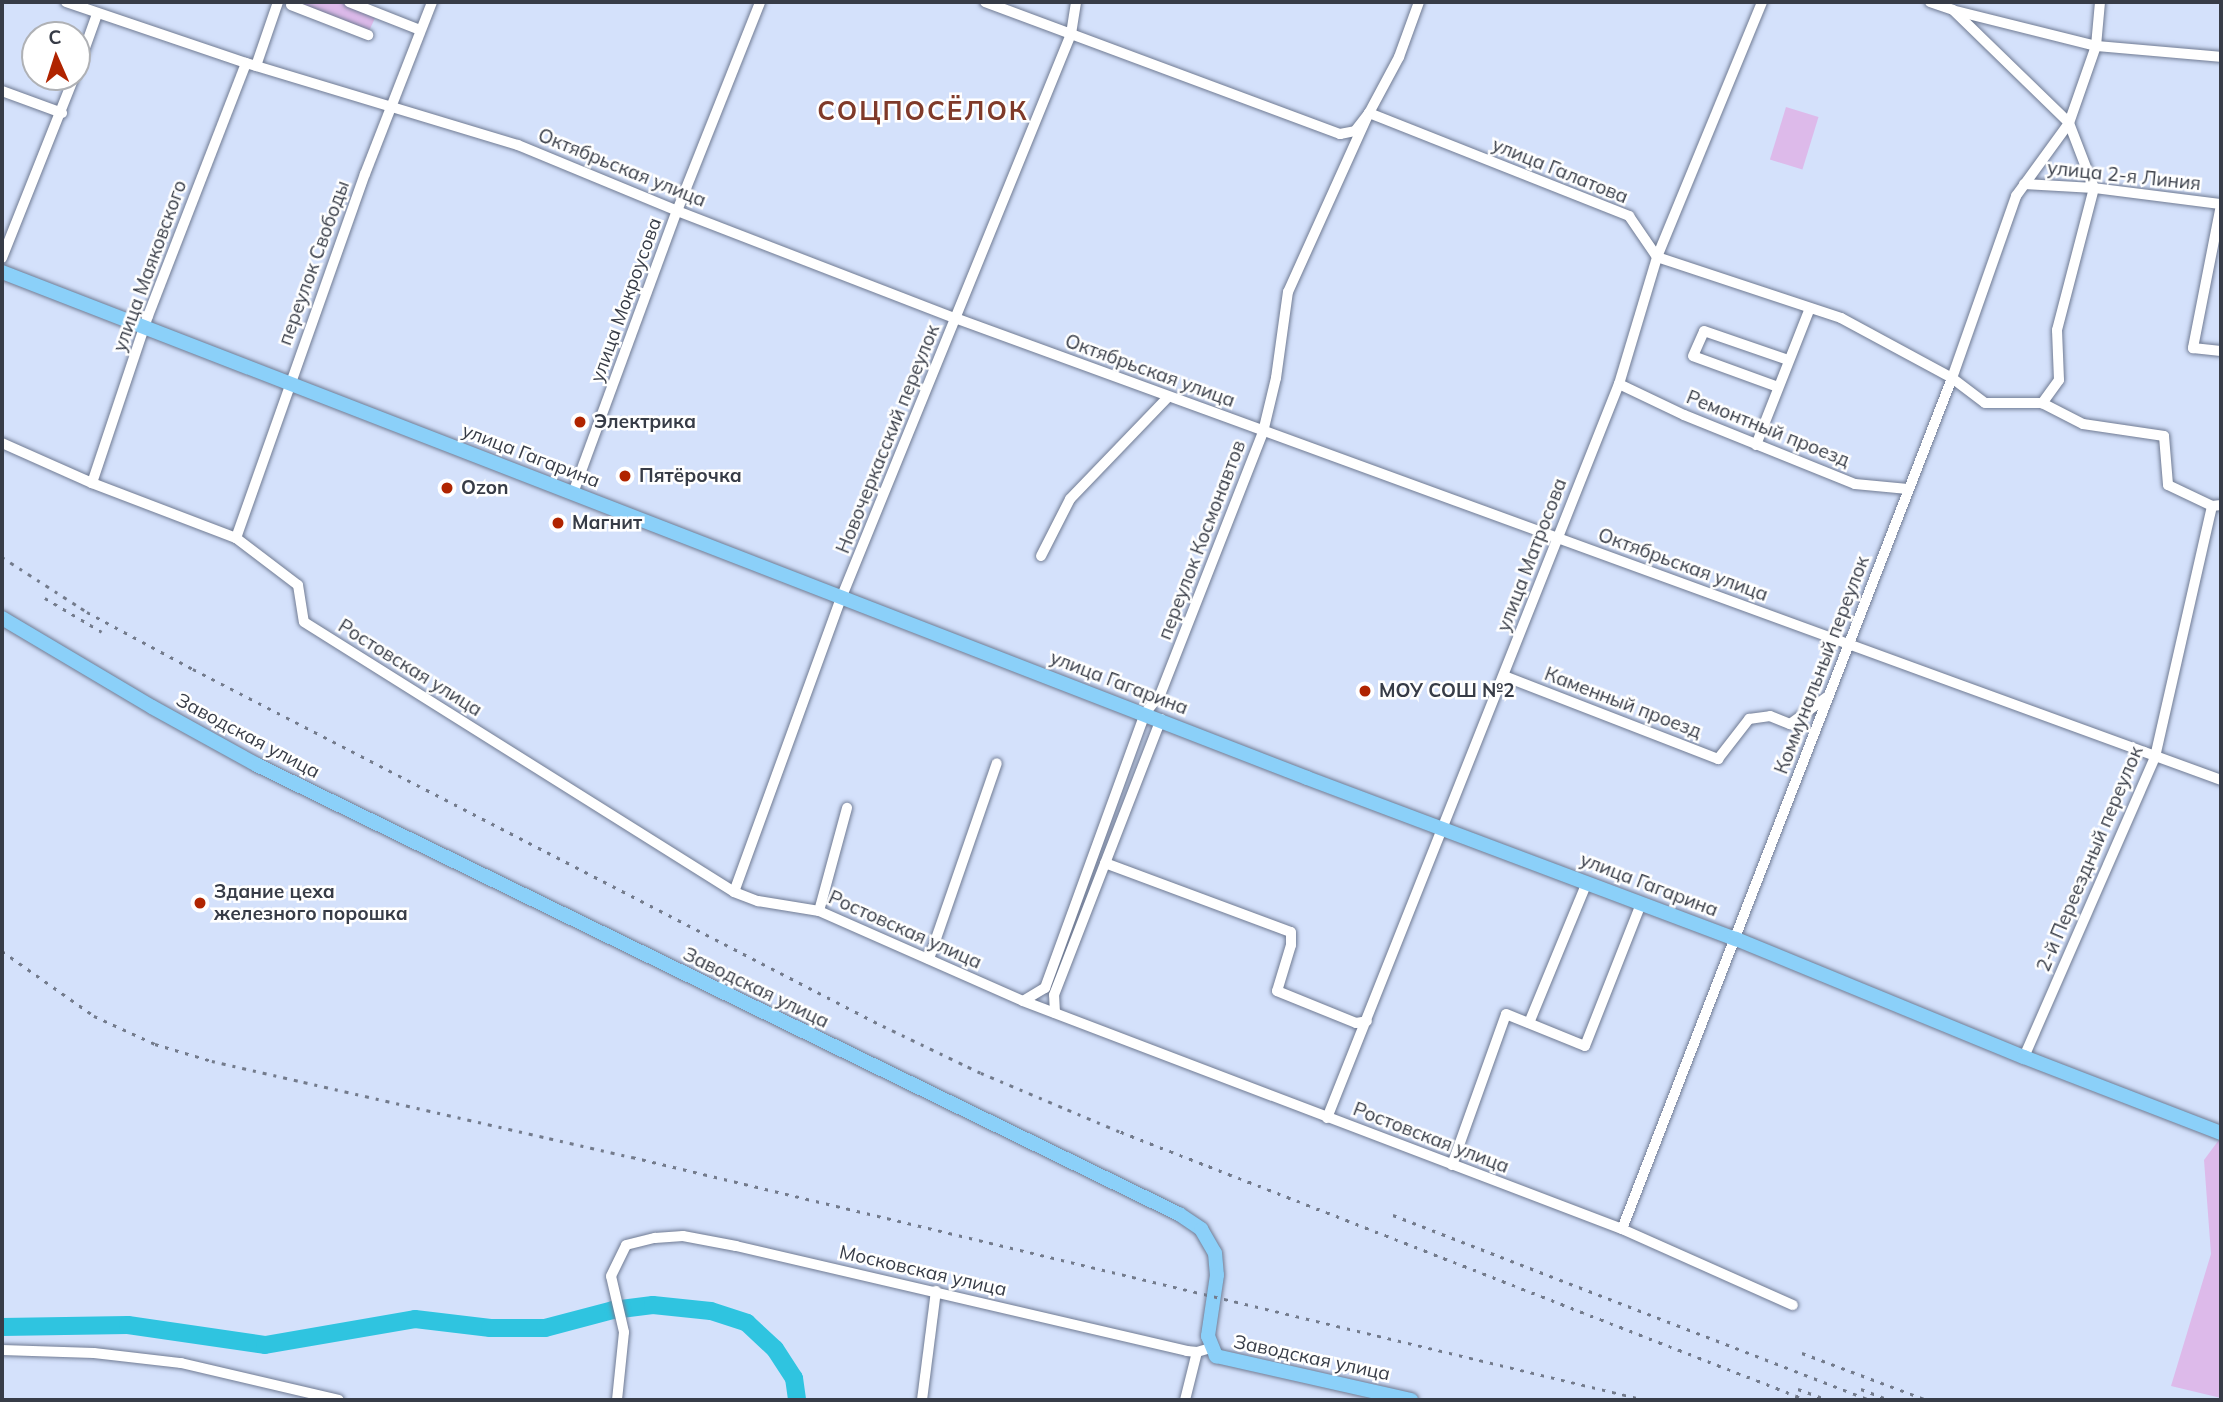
<!DOCTYPE html>
<html>
<head>
<meta charset="utf-8">
<style>
	body { margin:0 }
	#map { position:relative; width:2223px; height:1402px; overflow:hidden; background:#d4e1fb; font-family:Mulish,sans-serif }
	div>[style] { position:absolute }
	[style*='--x'] { left:calc(var(--x)*1px); top:calc(var(--y)*1px); width:calc(var(--w)*1px); rotate:calc(var(--a)*1deg) }
	.green>* { inset:0; background:#ddbaea; transform-origin:0 0 }
	.river>* { height:18px; margin:-9px; padding:0 9px; transform-origin:9px; border-radius:9px; background:#2fc4e0 }
	.roads { filter:drop-shadow(0 0 2px #707b93) drop-shadow(0 0 2px #707b93) }
	.minor>* { height:10px; margin:-5px; padding:0 5px; transform-origin:5px; border-radius:5px; background:#fff }
	.major>* { height:14px; margin:-7px; padding:0 7px; transform-origin:7px; border-radius:7px; background:#8bd0f9 }
	.rail>* { height:2.5px; margin-top:-1.25px; transform-origin:0; background:repeating-linear-gradient(90deg,#737b8c 0 3.5px,transparent 0 10.5px) }
	.dots>* { width:19px; height:19px; translate:-50% -50%; box-sizing:border-box; border:4px solid #fff; border-radius:50% }
	span { translate:-50% -50%; white-space:nowrap; text-align:center; line-height:1.15; -webkit-text-stroke:5px #fff; paint-order:stroke }
	.street-label { font-size:19px; color:#373c47 }
	.poi-label { font-size:19px; color:#373c47; font-weight:700 }
	.left { translate:0 -50%; text-align:left }
	.district-label { font-size:26px; color:#7f3a2a; font-weight:700; letter-spacing:2px }
	.frame { position:absolute; inset:0; border:4px solid #373c47; pointer-events:none }
	.north { position:absolute; left:21px; top:21px; width:70px; height:70px; box-sizing:border-box; background:#fff; border:2px solid #afb1b5; border-radius:50%; rotate:357deg; font-size:19px; font-weight:700; line-height:28px; text-align:center; color:#373c47 }
	.north::after { content:''; display:block; margin:auto; width:24px; height:32px; background:#b02400; clip-path:polygon(50% 0,100% 100%,50% 72%,0 100%) }
</style>
</head>
<body>
<div id="map">
	<div class="green">
		<div style="clip-path:polygon(296px 2px,339px 2px,375px 18px,369px 31px)"></div>
		<div style="left:1786px;top:107px;width:34px;height:55px;rotate:17deg"></div>
		<div style="clip-path:polygon(2221px 1137px,2221px 1398px,2171px 1386px,2211px 1254px,2204px 1160px)"></div>
	</div>
	<div class="river">
		<div style="--x:2;--y:1327;--w:126;--a:-0.9"></div>
		<div style="--x:128;--y:1325;--w:138;--a:8.3"></div>
		<div style="--x:265;--y:1345;--w:152;--a:-9.8"></div>
		<div style="--x:415;--y:1319;--w:76;--a:6.8"></div>
		<div style="--x:490;--y:1328;--w:55;--a:0"></div>
		<div style="--x:545;--y:1328;--w:70;--a:-14.8"></div>
		<div style="--x:613;--y:1310;--w:40;--a:-7.1"></div>
		<div style="--x:653;--y:1305;--w:58;--a:5.9"></div>
		<div style="--x:711;--y:1311;--w:38;--a:18"></div>
		<div style="--x:747;--y:1323;--w:38;--a:43"></div>
		<div style="--x:775;--y:1349;--w:35;--a:57"></div>
		<div style="--x:794;--y:1378;--w:22;--a:82"></div>
	</div>
	<div class="roads">
		<div class="minor">
			<div style="--x:66;--y:2;--w:190;--a:18.7"></div>
			<div style="--x:246;--y:63;--w:284;--a:16.8"></div>
			<div style="--x:518;--y:145;--w:172;--a:22.5"></div>
			<div style="--x:677;--y:211;--w:298;--a:21.1"></div>
			<div style="--x:955;--y:318;--w:1348;--a:20.05"></div>
			<div style="--x:349;--y:2;--w:76;--a:21.5"></div>
			<div style="--x:985;--y:2;--w:379;--a:20.4"></div>
			<div style="--x:1340;--y:134;--w:15;--a:-11"></div>
			<div style="--x:1355;--y:131;--w:23;--a:-52"></div>
			<div style="--x:1369;--y:113;--w:280;--a:21.6"></div>
			<div style="--x:1629;--y:216;--w:50;--a:55.7"></div>
			<div style="--x:1657;--y:257;--w:194;--a:18.3"></div>
			<div style="--x:1841;--y:318;--w:126;--a:28.4"></div>
			<div style="--x:1952;--y:378;--w:41;--a:37.1"></div>
			<div style="--x:1985;--y:403;--w:57;--a:0"></div>
			<div style="--x:2042;--y:403;--w:46;--a:27.1"></div>
			<div style="--x:2083;--y:424;--w:82;--a:8.4"></div>
			<div style="--x:2164;--y:436;--w:49;--a:85.3"></div>
			<div style="--x:2168;--y:485;--w:49;--a:25.5"></div>
			<div style="--x:2212;--y:506;--w:9;--a:-6"></div>
			<div style="--x:1930;--y:2;--w:24;--a:19"></div>
			<div style="--x:1953;--y:10;--w:162;--a:44.2"></div>
			<div style="--x:2069;--y:123;--w:70;--a:69"></div>
			<div style="--x:2094;--y:188;--w:147;--a:104.6"></div>
			<div style="--x:2057;--y:330;--w:50;--a:87.7"></div>
			<div style="--x:2059;--y:380;--w:29;--a:126"></div>
			<div style="--x:291;--y:5;--w:83;--a:21.3"></div>
			<div style="--x:1956;--y:11;--w:144;--a:14"></div>
			<div style="--x:2096;--y:46;--w:125;--a:5"></div>
			<div style="--x:256;--y:66;--w:68;--a:-71"></div>
			<div style="--x:77;--y:70;--w:59;--a:-70.3"></div>
			<div style="--x:2;--y:91;--w:64;--a:20.1"></div>
			<div style="--x:2024;--y:184;--w:70;--a:3.3"></div>
			<div style="--x:2094;--y:188;--w:128;--a:7.2"></div>
			<div style="--x:2221;--y:205;--w:146;--a:101.1"></div>
			<div style="--x:2193;--y:348;--w:28;--a:6"></div>
			<div style="--x:2;--y:258;--w:195;--a:-68.3"></div>
			<div style="--x:1619;--y:384;--w:72;--a:25.5"></div>
			<div style="--x:1684;--y:415;--w:184;--a:22"></div>
			<div style="--x:1855;--y:484;--w:53;--a:5.4"></div>
			<div style="--x:1778;--y:387;--w:90;--a:-160"></div>
			<div style="--x:1693;--y:356;--w:27;--a:-66"></div>
			<div style="--x:1704;--y:331;--w:89;--a:19"></div>
			<div style="--x:2;--y:443;--w:98;--a:24"></div>
			<div style="--x:92;--y:483;--w:154;--a:20.9"></div>
			<div style="--x:236;--y:538;--w:78;--a:37.2"></div>
			<div style="--x:298;--y:585;--w:37;--a:81"></div>
			<div style="--x:304;--y:622;--w:508;--a:32.12"></div>
			<div style="--x:734;--y:892;--w:26;--a:21"></div>
			<div style="--x:758;--y:901;--w:62;--a:9.3"></div>
			<div style="--x:819;--y:911;--w:223;--a:23.8"></div>
			<div style="--x:1023;--y:1001;--w:641;--a:20.84"></div>
			<div style="--x:1622;--y:1229;--w:187;--a:24"></div>
			<div style="--x:1756;--y:445;--w:147;--a:-68.5"></div>
			<div style="--x:92;--y:483;--w:176;--a:-71.5"></div>
			<div style="--x:148;--y:316;--w:271;--a:-68.8"></div>
			<div style="--x:573;--y:493;--w:301;--a:-69.8"></div>
			<div style="--x:677;--y:211;--w:225;--a:-68.3"></div>
			<div style="--x:236;--y:538;--w:386;--a:-70.5"></div>
			<div style="--x:365;--y:174;--w:185;--a:-68.7"></div>
			<div style="--x:1041;--y:556;--w:64;--a:-63"></div>
			<div style="--x:1070;--y:499;--w:141;--a:-46.1"></div>
			<div style="--x:1504;--y:676;--w:230;--a:21.2"></div>
			<div style="--x:1718;--y:759;--w:51;--a:-52.2"></div>
			<div style="--x:1749;--y:719;--w:21;--a:-8"></div>
			<div style="--x:1770;--y:716;--w:22;--a:22"></div>
			<div style="--x:1790;--y:724;--w:46;--a:-36.1"></div>
			<div style="--x:1105;--y:863;--w:198;--a:20.4"></div>
			<div style="--x:1291;--y:932;--w:13;--a:90"></div>
			<div style="--x:1291;--y:945;--w:48;--a:106.9"></div>
			<div style="--x:1277;--y:991;--w:85;--a:22.1"></div>
			<div style="--x:1356;--y:1023;--w:11;--a:-10"></div>
			<div style="--x:734;--y:892;--w:315;--a:-70"></div>
			<div style="--x:842;--y:596;--w:607;--a:-67.83"></div>
			<div style="--x:1071;--y:34;--w:32;--a:-81"></div>
			<div style="--x:819;--y:911;--w:107;--a:-74.8"></div>
			<div style="--x:929;--y:959;--w:207;--a:-70.9"></div>
			<div style="--x:1023;--y:1001;--w:26;--a:-31"></div>
			<div style="--x:1045;--y:988;--w:293;--a:-70"></div>
			<div style="--x:1145;--y:713;--w:23;--a:-50"></div>
			<div style="--x:1160;--y:695;--w:282;--a:-68.6"></div>
			<div style="--x:1263;--y:432;--w:56;--a:-76.5"></div>
			<div style="--x:1276;--y:378;--w:87;--a:-82.1"></div>
			<div style="--x:1288;--y:292;--w:196;--a:-65.7"></div>
			<div style="--x:1369;--y:113;--w:64;--a:-61.8"></div>
			<div style="--x:1399;--y:57;--w:59;--a:-70"></div>
			<div style="--x:1055;--y:1013;--w:18;--a:-93"></div>
			<div style="--x:1054;--y:995;--w:296;--a:-68.8"></div>
			<div style="--x:1529;--y:1023;--w:152;--a:-67.6"></div>
			<div style="--x:2024;--y:1057;--w:327;--a:-66.4"></div>
			<div style="--x:2155;--y:757;--w:257;--a:-77.2"></div>
			<div style="--x:1327;--y:1118;--w:790;--a:-68.31"></div>
			<div style="--x:1619;--y:384;--w:133;--a:-73.3"></div>
			<div style="--x:1657;--y:257;--w:276;--a:-67.6"></div>
			<div style="--x:1452;--y:1165;--w:160;--a:-70.3"></div>
			<div style="--x:1506;--y:1014;--w:85;--a:22.1"></div>
			<div style="--x:1585;--y:1046;--w:153;--a:-68.5"></div>
			<div style="--x:1622;--y:1229;--w:913;--a:-68.8"></div>
			<div style="--x:1952;--y:378;--w:193;--a:-70.6"></div>
			<div style="--x:2016;--y:196;--w:90;--a:-54"></div>
			<div style="--x:2069;--y:123;--w:82;--a:-70.7"></div>
			<div style="--x:2096;--y:46;--w:44;--a:-84.8"></div>
			<div style="--x:2;--y:1350;--w:92;--a:1.9"></div>
			<div style="--x:94;--y:1353;--w:88;--a:6.6"></div>
			<div style="--x:181;--y:1363;--w:162;--a:13.2"></div>
			<div style="--x:617;--y:1400;--w:68;--a:-84.1"></div>
			<div style="--x:624;--y:1332;--w:57;--a:-103.1"></div>
			<div style="--x:611;--y:1276;--w:34;--a:-64"></div>
			<div style="--x:626;--y:1245;--w:30;--a:-14"></div>
			<div style="--x:655;--y:1238;--w:28;--a:-4"></div>
			<div style="--x:683;--y:1236;--w:54;--a:10.7"></div>
			<div style="--x:736;--y:1246;--w:463;--a:13.1"></div>
			<div style="--x:1187;--y:1351;--w:10;--a:6"></div>
			<div style="--x:1197;--y:1352;--w:14;--a:-17"></div>
			<div style="--x:922;--y:1400;--w:110;--a:-82.7"></div>
			<div style="--x:1185;--y:1400;--w:49;--a:-76"></div>
		</div>
		<div class="major">
			<div style="--x:2;--y:272;--w:1400;--a:21.19"></div>
			<div style="--x:1307;--y:778;--w:458;--a:20.6"></div>
			<div style="--x:1736;--y:939;--w:311;--a:22.3"></div>
			<div style="--x:2024;--y:1057;--w:211;--a:21.1"></div>
			<div style="--x:2;--y:618;--w:174;--a:30.7"></div>
			<div style="--x:152;--y:707;--w:120;--a:28.9"></div>
			<div style="--x:257;--y:765;--w:1026;--a:25.97"></div>
			<div style="--x:1179;--y:1214;--w:27;--a:34"></div>
			<div style="--x:1201;--y:1229;--w:28;--a:60"></div>
			<div style="--x:1215;--y:1253;--w:22;--a:85"></div>
			<div style="--x:1217;--y:1275;--w:62;--a:98.4"></div>
			<div style="--x:1208;--y:1336;--w:22;--a:68"></div>
			<div style="--x:1216;--y:1356;--w:200;--a:12.7"></div>
		</div>
	</div>
	<div class="rail">
		<div style="--x:2;--y:557;--w:101;--a:32.9"></div>
		<div style="--x:87;--y:612;--w:120;--a:28.3"></div>
		<div style="--x:193;--y:669;--w:777;--a:27.36"></div>
		<div style="--x:883;--y:1026;--w:109;--a:25.6"></div>
		<div style="--x:981;--y:1073;--w:152;--a:22.9"></div>
		<div style="--x:1121;--y:1132;--w:736;--a:21.34"></div>
		<div style="--x:45;--y:598;--w:66;--a:30.8"></div>
		<div style="--x:2;--y:951;--w:113;--a:35.2"></div>
		<div style="--x:94;--y:1016;--w:67;--a:24.7"></div>
		<div style="--x:155;--y:1044;--w:59;--a:16.6"></div>
		<div style="--x:212;--y:1061;--w:431;--a:12.9"></div>
		<div style="--x:632;--y:1157;--w:1043;--a:13.48"></div>
		<div style="--x:1393;--y:1215;--w:512;--a:21.2"></div>
		<div style="--x:1802;--y:1353;--w:134;--a:20.6"></div>
		<div style="--x:1798;--y:1389;--w:32;--a:20"></div>
		<div style="--x:1861;--y:1389;--w:31;--a:21"></div>
	</div>
	<div class="dots">
		<div style="left:580px;top:422px;background:#b02400"></div>
		<div style="left:625px;top:476px;background:#b02400"></div>
		<div style="left:447px;top:488px;background:#b02400"></div>
		<div style="left:558px;top:523px;background:#b02400"></div>
		<div style="left:1365px;top:691px;background:#b02400"></div>
		<div style="left:200px;top:903px;background:#b02400"></div>
	</div>
	<div class="street-label">
		<span style="left:622px;top:168px;rotate:22deg">Октябрьская улица</span>
		<span style="left:1560px;top:171px;rotate:22deg">улица Галатова</span>
		<span style="left:2124px;top:176px;rotate:6deg">улица 2-я Линия</span>
		<span style="left:314px;top:263px;rotate:-70deg">переулок Свободы</span>
		<span style="left:150px;top:266px;rotate:-70deg">улица Маяковского</span>
		<span style="left:626px;top:300px;rotate:-70deg">улица Мокроусова</span>
		<span style="left:1150px;top:371px;rotate:20deg">Октябрьская улица</span>
		<span style="left:1768px;top:429px;rotate:22deg">Ремонтный проезд</span>
		<span style="left:888px;top:439px;rotate:-68deg">Новочеркасский переулок</span>
		<span style="left:531px;top:456px;rotate:21deg">улица Гагарина</span>
		<span style="left:1202px;top:540px;rotate:-69deg">переулок Космонавтов</span>
		<span style="left:1532px;top:555px;rotate:-69deg">улица Матросова</span>
		<span style="left:1683px;top:565px;rotate:20deg">Октябрьская улица</span>
		<span style="left:1822px;top:665px;rotate:-69deg">Коммунальный переулок</span>
		<span style="left:410px;top:668px;rotate:32deg">Ростовская улица</span>
		<span style="left:1119px;top:683px;rotate:21deg">улица Гагарина</span>
		<span style="left:1623px;top:703px;rotate:21deg">Каменный проезд</span>
		<span style="left:248px;top:736px;rotate:28deg">Заводская улица</span>
		<span style="left:2090px;top:859px;rotate:-67deg">2-й Переездный переулок</span>
		<span style="left:1649px;top:885px;rotate:21deg">улица Гагарина</span>
		<span style="left:905px;top:930px;rotate:24deg">Ростовская улица</span>
		<span style="left:756px;top:988px;rotate:26deg">Заводская улица</span>
		<span style="left:1431px;top:1138px;rotate:21deg">Ростовская улица</span>
		<span style="left:923px;top:1271px;rotate:13deg">Московская улица</span>
		<span style="left:1312px;top:1358px;rotate:12deg">Заводская улица</span>
	</div>
	<div class="poi-label">
		<span class="left" style="left:594px;top:422px">Электрика</span>
		<span class="left" style="left:639px;top:476px">Пятёрочка</span>
		<span class="left" style="left:461px;top:488px">Ozon</span>
		<span class="left" style="left:572px;top:523px">Магнит</span>
		<span class="left" style="left:1379px;top:691px">МОУ СОШ №2</span>
		<span class="left" style="left:214px;top:903px">Здание цеха<br>железного порошка</span>
	</div>
	<div class="district-label">
		<span style="left:923px;top:111px">СОЦПОСЁЛОК</span>
	</div>
	<div class="frame"></div>
	<div class="north">С</div>
</div>
</body>
</html>
